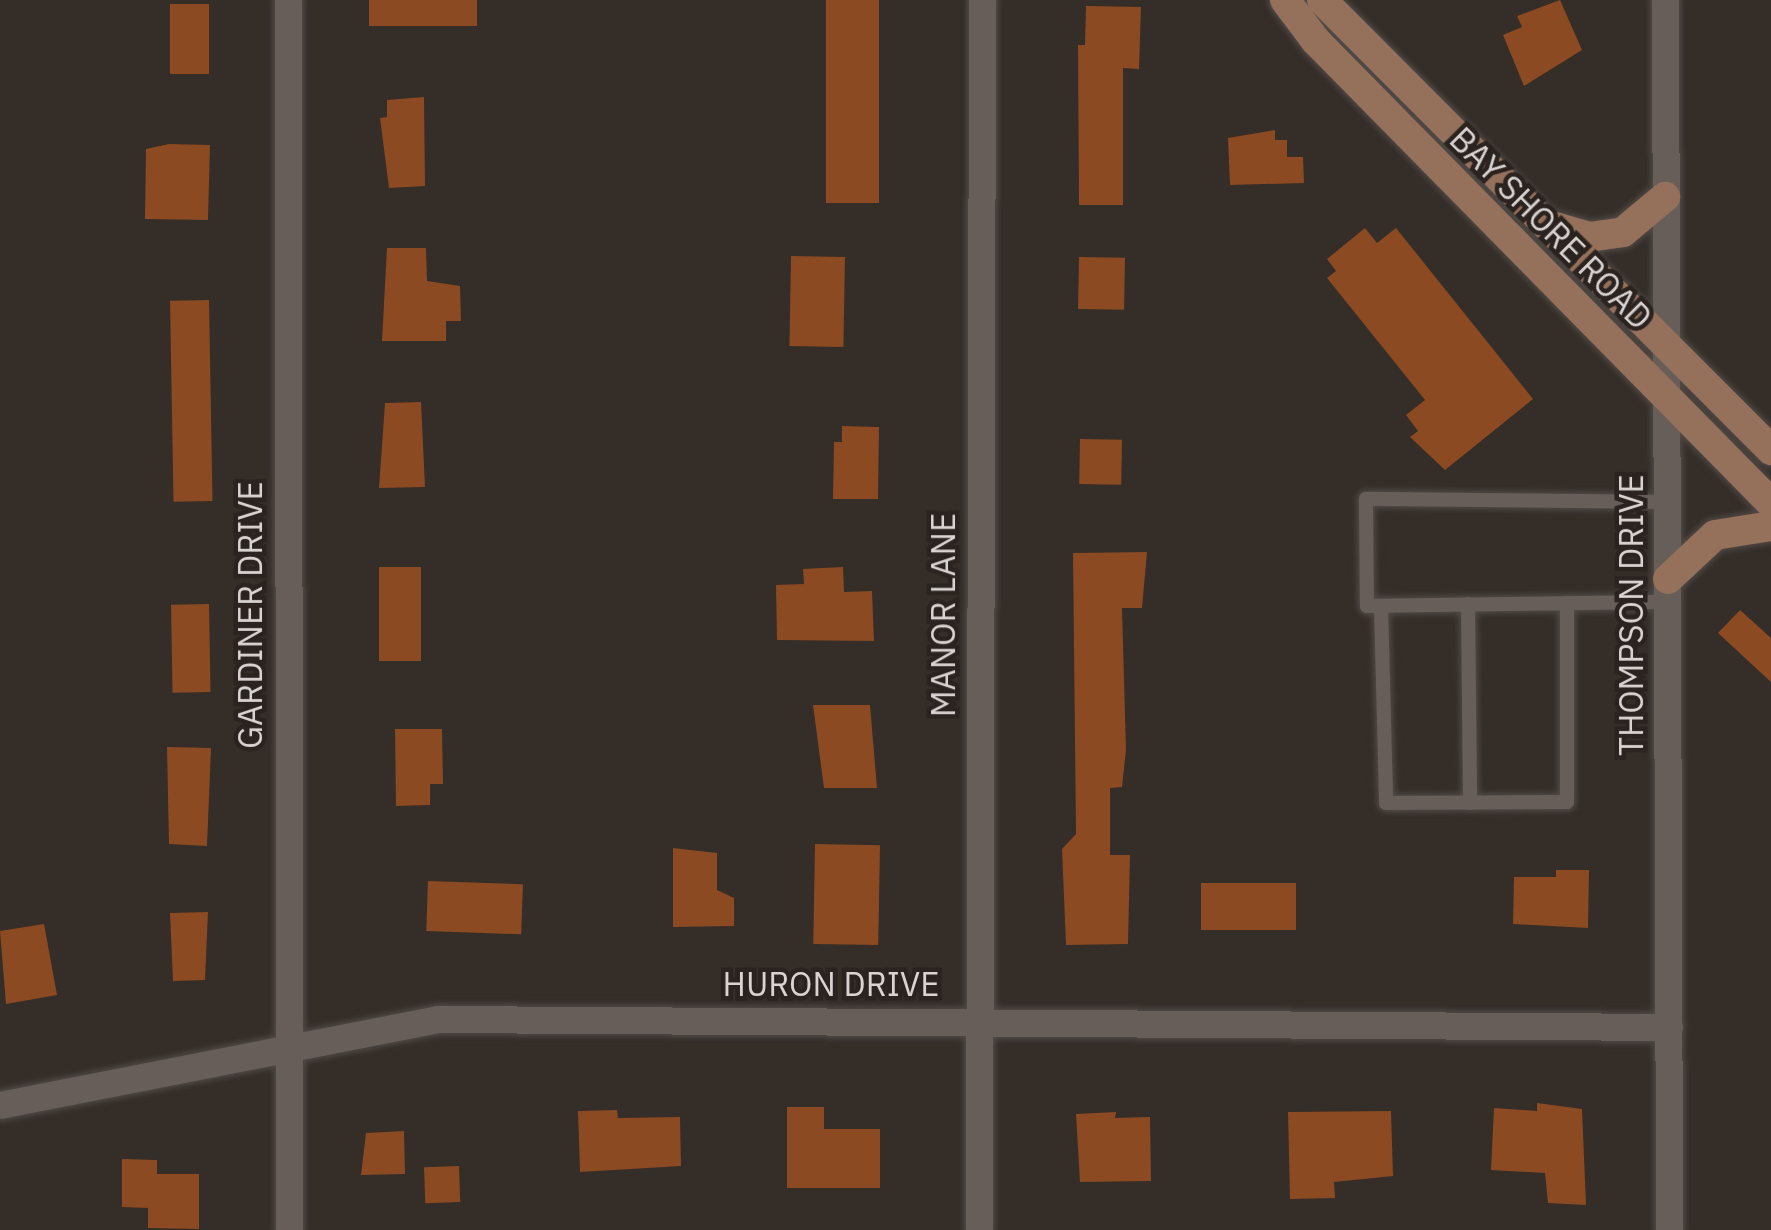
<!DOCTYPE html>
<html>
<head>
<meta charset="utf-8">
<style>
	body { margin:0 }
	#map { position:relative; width:1771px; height:1230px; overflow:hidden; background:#342d28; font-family:"IBM Plex Sans",sans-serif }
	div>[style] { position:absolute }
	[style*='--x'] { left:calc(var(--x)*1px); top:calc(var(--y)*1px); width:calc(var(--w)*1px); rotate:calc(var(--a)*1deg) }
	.building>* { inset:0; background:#8b4a21; transform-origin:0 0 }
	.roads { filter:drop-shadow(0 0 3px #514a47) drop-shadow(0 0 3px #514a47) }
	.lane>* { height:14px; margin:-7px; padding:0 7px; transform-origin:7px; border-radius:7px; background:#675e59 }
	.street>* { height:27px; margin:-13.5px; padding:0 13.5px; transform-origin:13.5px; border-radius:13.5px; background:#675e59 }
	.secondary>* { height:30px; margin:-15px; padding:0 15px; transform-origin:15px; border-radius:15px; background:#95705b }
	span { translate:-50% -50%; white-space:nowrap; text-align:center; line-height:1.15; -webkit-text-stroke:9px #2a231f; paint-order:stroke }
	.street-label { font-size:33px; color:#d9d3d1 }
</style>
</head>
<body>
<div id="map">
	<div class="building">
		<div style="left:369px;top:0;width:108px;height:26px"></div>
		<div style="left:826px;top:0;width:53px;height:203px"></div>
		<div style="clip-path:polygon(1560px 0,1582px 50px,1524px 86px,1503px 35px,1522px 27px,1517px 16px)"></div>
		<div style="left:209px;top:4px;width:70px;height:39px;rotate:90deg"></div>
		<div style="clip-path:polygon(1086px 6px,1141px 7px,1139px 69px,1123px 68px,1123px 205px,1079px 205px,1078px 45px,1085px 45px)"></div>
		<div style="clip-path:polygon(424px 97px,425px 186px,389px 188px,380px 118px,387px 117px,387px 100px)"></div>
		<div style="clip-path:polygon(1275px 130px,1275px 140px,1287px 140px,1287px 157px,1303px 157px,1304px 183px,1230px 185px,1228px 138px)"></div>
		<div style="clip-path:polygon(169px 144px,210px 145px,208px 220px,145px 219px,146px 149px)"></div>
		<div style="clip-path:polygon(1365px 228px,1377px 243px,1396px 228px,1533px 399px,1445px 470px,1410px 437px,1418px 431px,1406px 415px,1425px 400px,1327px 278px,1336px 271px,1327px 259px)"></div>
		<div style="clip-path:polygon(387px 248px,426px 248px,427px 281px,460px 286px,461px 321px,446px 321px,446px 341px,382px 341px)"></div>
		<div style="left:791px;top:256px;width:54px;height:90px;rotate:1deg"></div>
		<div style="left:1079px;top:257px;width:46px;height:52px;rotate:1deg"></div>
		<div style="left:209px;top:300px;width:201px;height:39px;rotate:89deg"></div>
		<div style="clip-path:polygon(421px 402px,425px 487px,379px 488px,385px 403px)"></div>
		<div style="clip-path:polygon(842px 426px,879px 427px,878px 499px,833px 499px,834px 442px,842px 442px)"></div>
		<div style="left:1080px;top:439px;width:42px;height:45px;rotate:1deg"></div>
		<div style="clip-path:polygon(1147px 552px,1142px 608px,1122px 608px,1126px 750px,1122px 787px,1110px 788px,1110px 855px,1130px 855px,1128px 944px,1066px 945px,1062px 849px,1076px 834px,1073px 553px)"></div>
		<div style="left:379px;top:567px;width:42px;height:94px"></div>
		<div style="clip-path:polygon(843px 567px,844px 592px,872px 591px,874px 641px,777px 640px,776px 585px,804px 584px,803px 569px)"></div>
		<div style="left:209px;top:604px;width:88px;height:38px;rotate:89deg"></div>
		<div style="clip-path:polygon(1740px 610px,1771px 638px,1771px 682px,1718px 633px)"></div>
		<div style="clip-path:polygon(813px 705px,870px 705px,877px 788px,824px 788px)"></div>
		<div style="clip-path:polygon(395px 729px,442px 729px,443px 784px,430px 784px,430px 805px,396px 806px)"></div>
		<div style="clip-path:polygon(167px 747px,211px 748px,207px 846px,169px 844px)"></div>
		<div style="left:815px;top:844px;width:65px;height:100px;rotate:1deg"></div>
		<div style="clip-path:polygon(673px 848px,717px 853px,717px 890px,734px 898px,734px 926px,673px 927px)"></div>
		<div style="clip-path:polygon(1556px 870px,1589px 870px,1588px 928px,1513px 924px,1514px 877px,1556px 877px)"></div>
		<div style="left:428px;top:881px;width:95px;height:50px;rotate:2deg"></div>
		<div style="left:1296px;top:883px;width:47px;height:95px;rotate:90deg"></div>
		<div style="clip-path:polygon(208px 912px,205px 980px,173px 981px,170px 913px)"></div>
		<div style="clip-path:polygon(44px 924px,57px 995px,6px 1004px,0 931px)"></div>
		<div style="clip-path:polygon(1537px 1103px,1582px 1109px,1586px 1205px,1548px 1203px,1545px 1173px,1491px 1170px,1494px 1108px,1537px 1111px)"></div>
		<div style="clip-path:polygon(787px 1107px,824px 1107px,824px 1129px,880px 1129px,880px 1188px,787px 1188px)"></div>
		<div style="clip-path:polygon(617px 1110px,618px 1118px,680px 1117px,681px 1166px,580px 1172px,578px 1111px)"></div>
		<div style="clip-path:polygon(1391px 1111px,1393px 1176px,1334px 1182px,1335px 1198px,1290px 1199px,1288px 1112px)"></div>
		<div style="clip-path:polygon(1116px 1112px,1115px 1118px,1150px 1117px,1151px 1181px,1080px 1182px,1076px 1114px)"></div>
		<div style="clip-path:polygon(404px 1131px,405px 1174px,361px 1175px,366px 1133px)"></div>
		<div style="clip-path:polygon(122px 1159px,157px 1160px,157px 1174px,199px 1174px,199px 1229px,148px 1228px,148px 1208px,122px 1207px)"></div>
		<div style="left:459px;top:1166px;width:36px;height:35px;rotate:88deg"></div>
	</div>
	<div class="roads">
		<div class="lane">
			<div style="--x:1667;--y:502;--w:301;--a:-179.4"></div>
			<div style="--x:1366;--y:499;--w:107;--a:89.5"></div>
			<div style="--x:1367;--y:606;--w:301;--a:-0.8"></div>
			<div style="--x:1468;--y:604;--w:199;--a:89.4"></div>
			<div style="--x:1381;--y:606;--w:197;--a:88.5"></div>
			<div style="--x:1386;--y:803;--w:181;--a:-0.3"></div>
			<div style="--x:1567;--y:802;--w:199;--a:-90"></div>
		</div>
		<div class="street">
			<div style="--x:288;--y:0;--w:1230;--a:89.95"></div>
			<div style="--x:1665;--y:0;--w:1230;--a:89.81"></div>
			<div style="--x:0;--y:1105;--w:446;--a:-11.1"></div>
			<div style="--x:438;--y:1019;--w:1231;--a:0.37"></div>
			<div style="--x:979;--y:1230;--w:1230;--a:-89.86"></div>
		</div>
		<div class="secondary">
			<div style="--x:1285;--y:0;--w:51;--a:52.9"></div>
			<div style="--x:1316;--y:41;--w:648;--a:45.44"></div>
			<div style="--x:1322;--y:0;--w:636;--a:45.06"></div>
			<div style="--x:1555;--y:227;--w:35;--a:16"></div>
			<div style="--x:1589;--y:237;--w:34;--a:-8"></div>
			<div style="--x:1623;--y:232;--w:55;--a:-39.8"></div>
			<div style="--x:1668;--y:579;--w:64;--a:-43.1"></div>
			<div style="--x:1715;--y:535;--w:57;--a:-9.1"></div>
		</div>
	</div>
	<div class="street-label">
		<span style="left:1551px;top:228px;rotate:45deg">BAY SHORE ROAD</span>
		<span style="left:250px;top:615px;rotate:-90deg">GARDINER DRIVE</span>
		<span style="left:943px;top:615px;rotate:-90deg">MANOR LANE</span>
		<span style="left:1631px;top:615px;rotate:-90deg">THOMPSON DRIVE</span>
		<span style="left:831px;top:984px">HURON DRIVE</span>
	</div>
</div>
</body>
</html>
